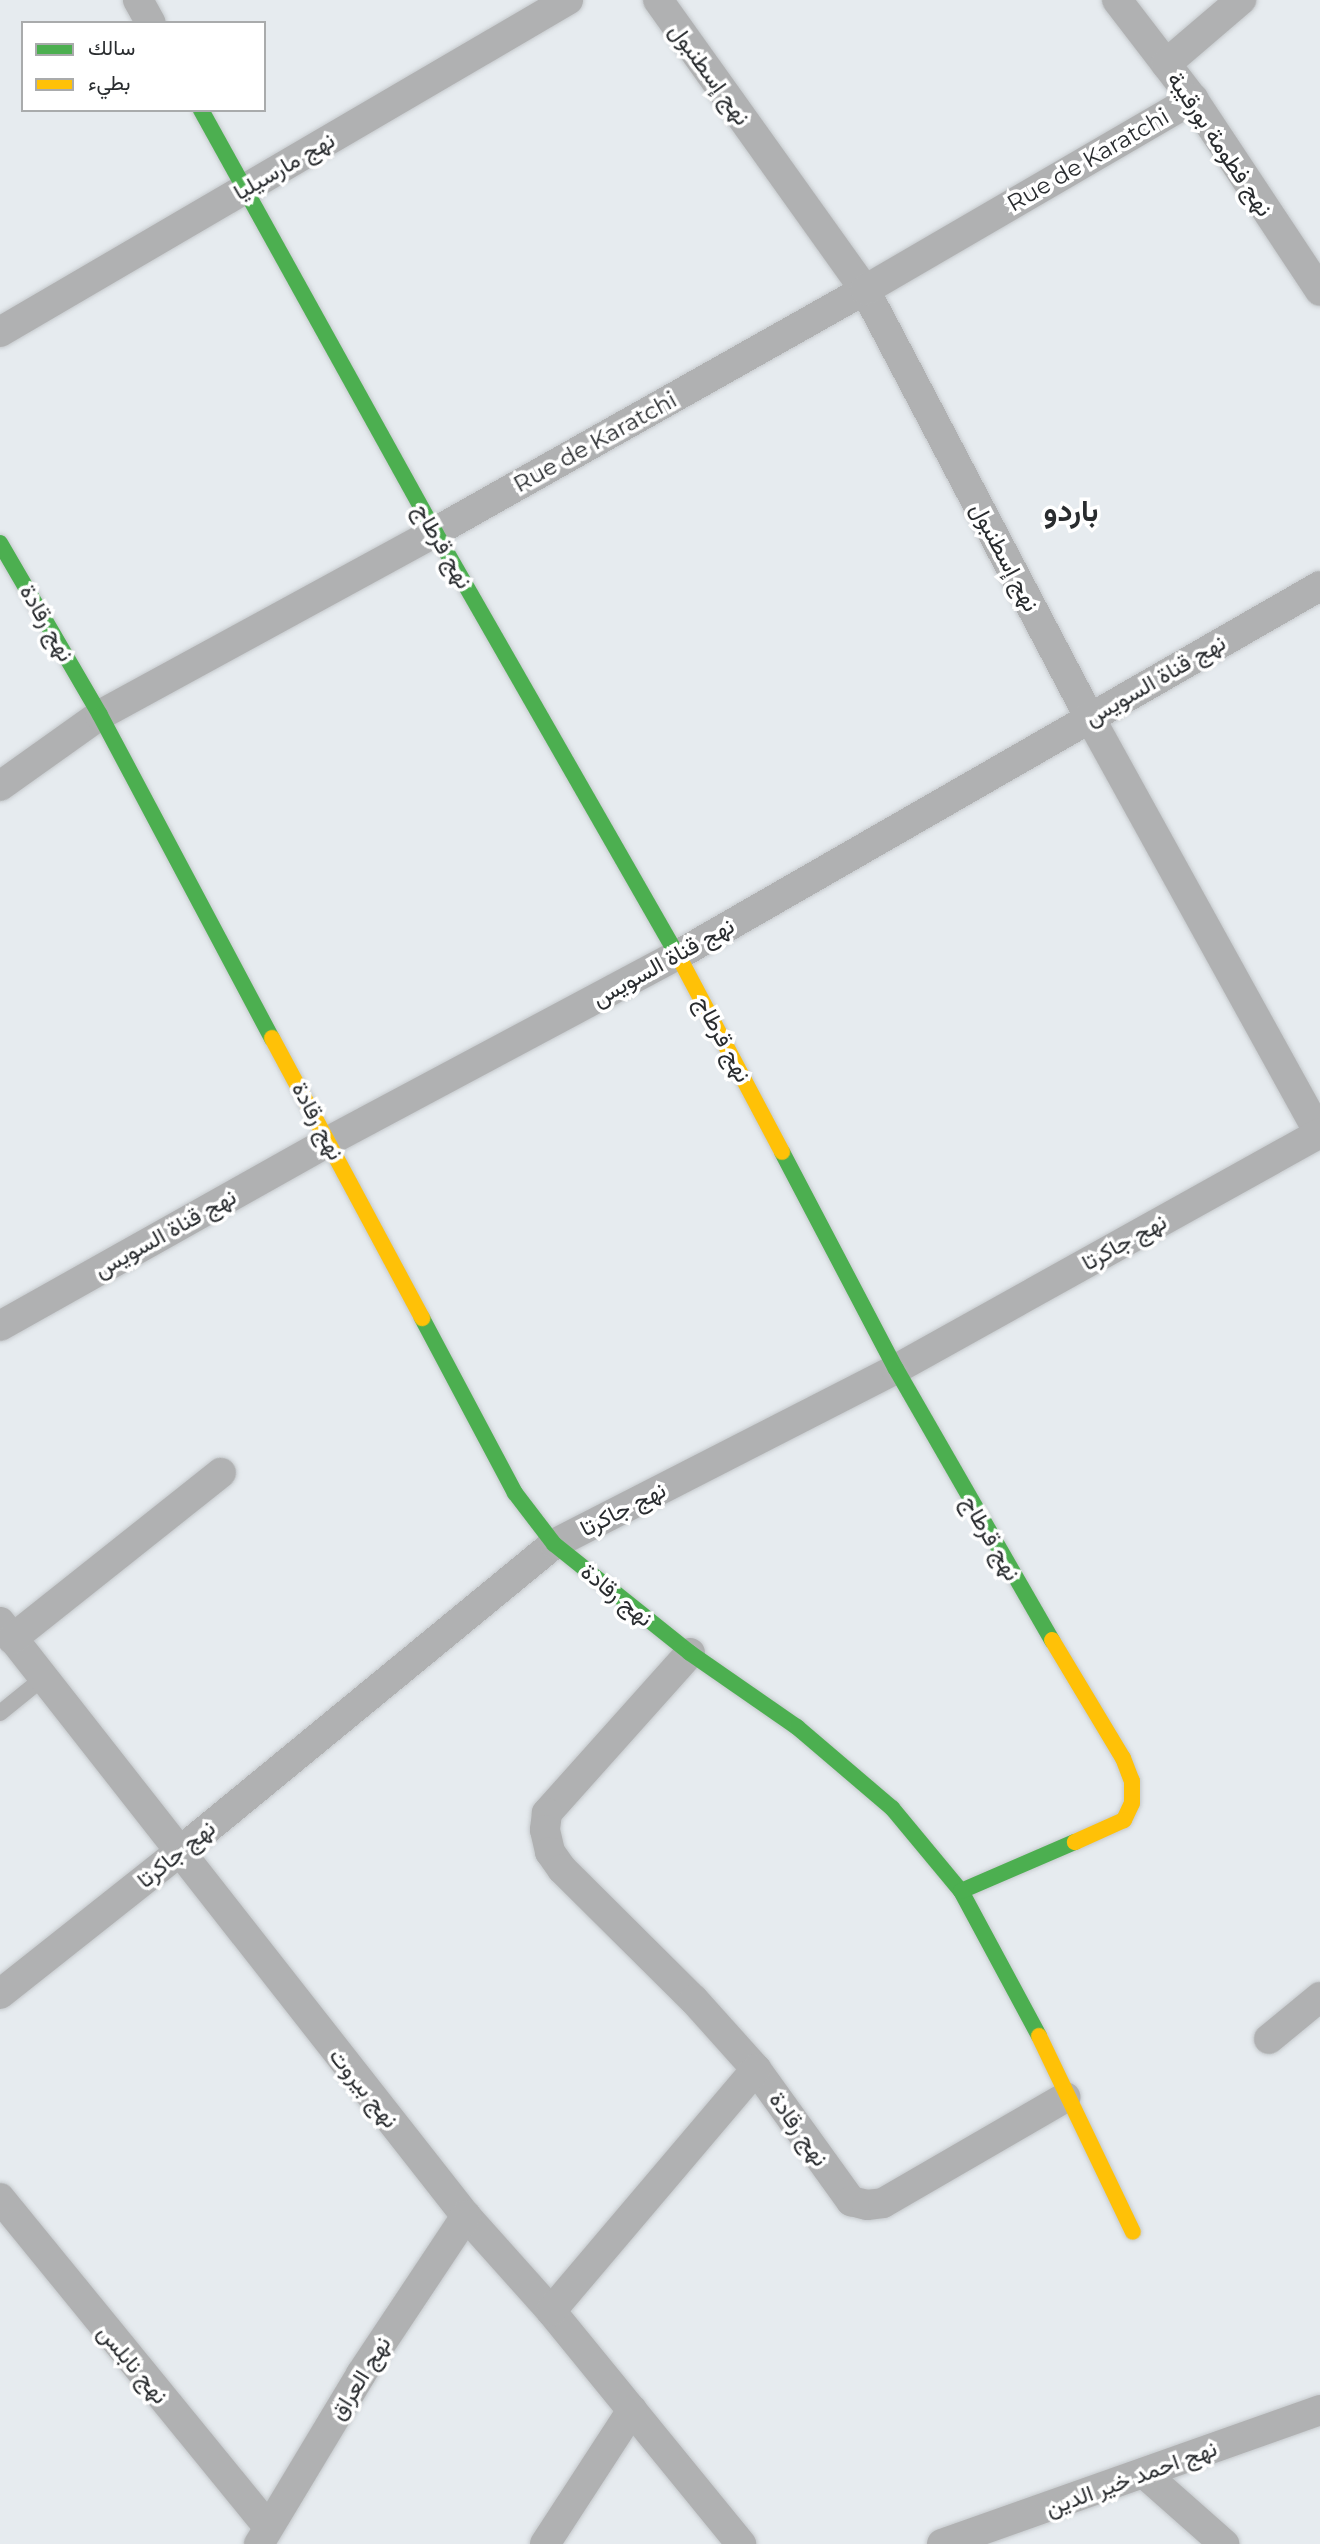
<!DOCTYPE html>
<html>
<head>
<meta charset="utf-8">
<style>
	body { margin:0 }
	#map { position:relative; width:1320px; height:2544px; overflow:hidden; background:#e6ebef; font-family:Montserrat,Vazirmatn,sans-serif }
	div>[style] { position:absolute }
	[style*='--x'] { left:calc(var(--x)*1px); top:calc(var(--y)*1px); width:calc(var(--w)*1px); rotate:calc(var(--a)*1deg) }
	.roads { filter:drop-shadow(0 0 2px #c5c9cc) drop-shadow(0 0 2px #c5c9cc) }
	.lane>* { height:16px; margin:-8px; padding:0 8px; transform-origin:8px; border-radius:8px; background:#b0b1b2 }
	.street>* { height:30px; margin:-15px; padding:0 15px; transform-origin:15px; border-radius:15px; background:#b0b1b2 }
	.fast>* { height:16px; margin:-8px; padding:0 8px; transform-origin:8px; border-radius:8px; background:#4caf50 }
	.slow>* { height:16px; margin:-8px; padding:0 8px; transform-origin:8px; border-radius:8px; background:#ffc107 }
	span { translate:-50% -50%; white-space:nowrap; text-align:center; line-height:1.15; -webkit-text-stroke:7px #fff; paint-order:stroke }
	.street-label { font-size:23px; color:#292c2f }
	.district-label { font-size:30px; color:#292c2f; font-weight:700 }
	.legend { position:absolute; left:21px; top:21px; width:245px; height:91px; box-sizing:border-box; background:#fff; border:2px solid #a9abac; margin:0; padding:9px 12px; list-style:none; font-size:21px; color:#292c2f }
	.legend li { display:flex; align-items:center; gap:14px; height:35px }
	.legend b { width:35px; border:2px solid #a9abac }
</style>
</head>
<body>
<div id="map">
	<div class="roads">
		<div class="lane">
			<div style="--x:0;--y:1713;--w:54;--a:-39"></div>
		</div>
		<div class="street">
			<div style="--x:138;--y:0;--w:26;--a:61"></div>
			<div style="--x:658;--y:0;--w:356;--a:54.5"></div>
			<div style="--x:865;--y:290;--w:484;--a:62.3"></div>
			<div style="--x:1090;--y:718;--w:475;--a:61.1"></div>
			<div style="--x:1117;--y:0;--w:125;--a:52.5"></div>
			<div style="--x:1193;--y:99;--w:230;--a:56.5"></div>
			<div style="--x:1166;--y:64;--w:99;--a:-40.5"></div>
			<div style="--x:0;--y:332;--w:658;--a:-30.31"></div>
			<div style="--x:0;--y:786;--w:123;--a:-35.4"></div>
			<div style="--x:100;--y:715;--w:382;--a:-28.6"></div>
			<div style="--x:435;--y:532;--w:493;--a:-29.4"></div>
			<div style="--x:865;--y:290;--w:380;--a:-30.2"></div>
			<div style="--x:0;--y:1326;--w:377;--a:-29.3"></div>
			<div style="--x:329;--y:1141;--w:395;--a:-28.1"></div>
			<div style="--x:678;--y:955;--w:740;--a:-29.89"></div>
			<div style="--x:0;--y:1622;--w:755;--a:51.89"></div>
			<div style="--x:466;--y:2216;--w:127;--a:48.2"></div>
			<div style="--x:551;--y:2311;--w:301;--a:50.8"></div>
			<div style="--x:12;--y:1639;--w:267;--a:-38.5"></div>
			<div style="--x:690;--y:1653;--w:215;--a:131.8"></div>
			<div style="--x:547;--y:1813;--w:17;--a:97"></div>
			<div style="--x:545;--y:1830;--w:23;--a:77"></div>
			<div style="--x:550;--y:1852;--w:21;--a:55"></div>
			<div style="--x:562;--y:1869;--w:186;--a:44.8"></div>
			<div style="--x:694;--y:2000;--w:93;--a:48.1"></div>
			<div style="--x:756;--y:2069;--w:163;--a:54.3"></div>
			<div style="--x:851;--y:2201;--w:16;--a:14"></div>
			<div style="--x:867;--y:2205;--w:16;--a:-7"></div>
			<div style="--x:883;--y:2203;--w:211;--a:-30.1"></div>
			<div style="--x:0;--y:1994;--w:228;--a:-38.4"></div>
			<div style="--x:179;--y:1852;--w:485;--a:-39.4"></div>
			<div style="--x:554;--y:1544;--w:384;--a:-27.1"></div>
			<div style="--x:896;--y:1369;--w:485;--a:-29.1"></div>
			<div style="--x:1269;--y:2039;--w:66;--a:-39.5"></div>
			<div style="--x:0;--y:2198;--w:424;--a:50.8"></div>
			<div style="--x:551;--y:2311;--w:317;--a:-49.7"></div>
			<div style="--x:1145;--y:2474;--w:106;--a:41.5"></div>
			<div style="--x:259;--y:2544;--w:198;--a:-59"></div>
			<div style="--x:361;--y:2374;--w:190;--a:-56.4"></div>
			<div style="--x:545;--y:2544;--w:160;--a:-57"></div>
			<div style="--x:942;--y:2544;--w:401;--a:-19.5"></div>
		</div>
		<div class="fast">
			<div style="--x:201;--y:110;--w:483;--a:61"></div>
			<div style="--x:435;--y:532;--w:495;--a:60.2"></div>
			<div style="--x:0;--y:543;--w:199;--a:59.8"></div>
			<div style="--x:100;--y:715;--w:366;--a:62"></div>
			<div style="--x:782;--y:1152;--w:245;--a:62.3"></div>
			<div style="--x:896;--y:1369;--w:313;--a:60.1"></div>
			<div style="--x:422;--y:1318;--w:198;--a:62"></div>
			<div style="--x:515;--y:1493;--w:64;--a:52.6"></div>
			<div style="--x:554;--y:1544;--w:174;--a:38.7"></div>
			<div style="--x:690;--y:1653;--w:130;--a:34.7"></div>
			<div style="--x:797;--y:1727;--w:125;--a:40.5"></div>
			<div style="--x:892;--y:1808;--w:108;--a:50.3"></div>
			<div style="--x:961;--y:1891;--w:165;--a:61.7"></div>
			<div style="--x:961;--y:1891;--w:124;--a:-23.3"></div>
		</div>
		<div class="slow">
			<div style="--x:681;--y:961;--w:216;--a:62.1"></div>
			<div style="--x:272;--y:1038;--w:318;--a:61.8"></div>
			<div style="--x:1052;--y:1640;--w:138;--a:59"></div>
			<div style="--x:1123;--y:1758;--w:25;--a:69"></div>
			<div style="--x:1132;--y:1781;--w:22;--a:90"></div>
			<div style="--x:1132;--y:1803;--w:19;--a:115"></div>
			<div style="--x:1124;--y:1820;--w:54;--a:155.8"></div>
			<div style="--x:1039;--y:2036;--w:217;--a:64.4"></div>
		</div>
	</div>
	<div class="street-label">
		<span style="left:710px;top:74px;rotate:54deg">نهج إسطنبول</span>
		<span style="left:1220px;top:144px;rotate:56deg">نهج فطومة بورقيبة</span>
		<span style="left:1088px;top:160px;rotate:-30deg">Rue de Karatchi</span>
		<span style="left:284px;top:166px;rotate:-30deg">نهج مارسيليا</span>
		<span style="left:595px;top:442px;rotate:-29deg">Rue de Karatchi</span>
		<span style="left:443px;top:546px;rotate:60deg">نهج قرطاج</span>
		<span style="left:1005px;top:557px;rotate:62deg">نهج إسطنبول</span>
		<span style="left:47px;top:623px;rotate:60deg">نهج رقادة</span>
		<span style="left:1155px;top:680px;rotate:-30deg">نهج قناة السويس</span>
		<span style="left:663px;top:962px;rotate:-29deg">نهج قناة السويس</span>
		<span style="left:723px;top:1039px;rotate:62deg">نهج قرطاج</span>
		<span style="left:318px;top:1121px;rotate:62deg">نهج رقادة</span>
		<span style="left:165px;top:1233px;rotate:-29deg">نهج قناة السويس</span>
		<span style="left:1124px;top:1242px;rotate:-29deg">نهج جاكرتا</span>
		<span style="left:623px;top:1509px;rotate:-27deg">نهج جاكرتا</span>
		<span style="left:991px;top:1538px;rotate:60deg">نهج قرطاج</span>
		<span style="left:617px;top:1595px;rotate:39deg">نهج رقادة</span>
		<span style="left:176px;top:1854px;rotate:-39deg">نهج جاكرتا</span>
		<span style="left:364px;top:2088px;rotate:51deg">نهج بيروت</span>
		<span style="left:799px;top:2129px;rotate:55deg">نهج رقادة</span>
		<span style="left:133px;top:2364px;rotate:50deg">نهج نابلس</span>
		<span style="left:360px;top:2378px;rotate:-58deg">نهج العراق</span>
		<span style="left:1131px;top:2478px;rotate:-20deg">نهج احمد خير الدين</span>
	</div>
	<div class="district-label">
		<span style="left:1071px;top:511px">باردو</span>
	</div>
	<ul class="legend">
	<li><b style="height:9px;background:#4caf50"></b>سالك</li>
	<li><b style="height:9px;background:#ffc107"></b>بطيء</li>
	</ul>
</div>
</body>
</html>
